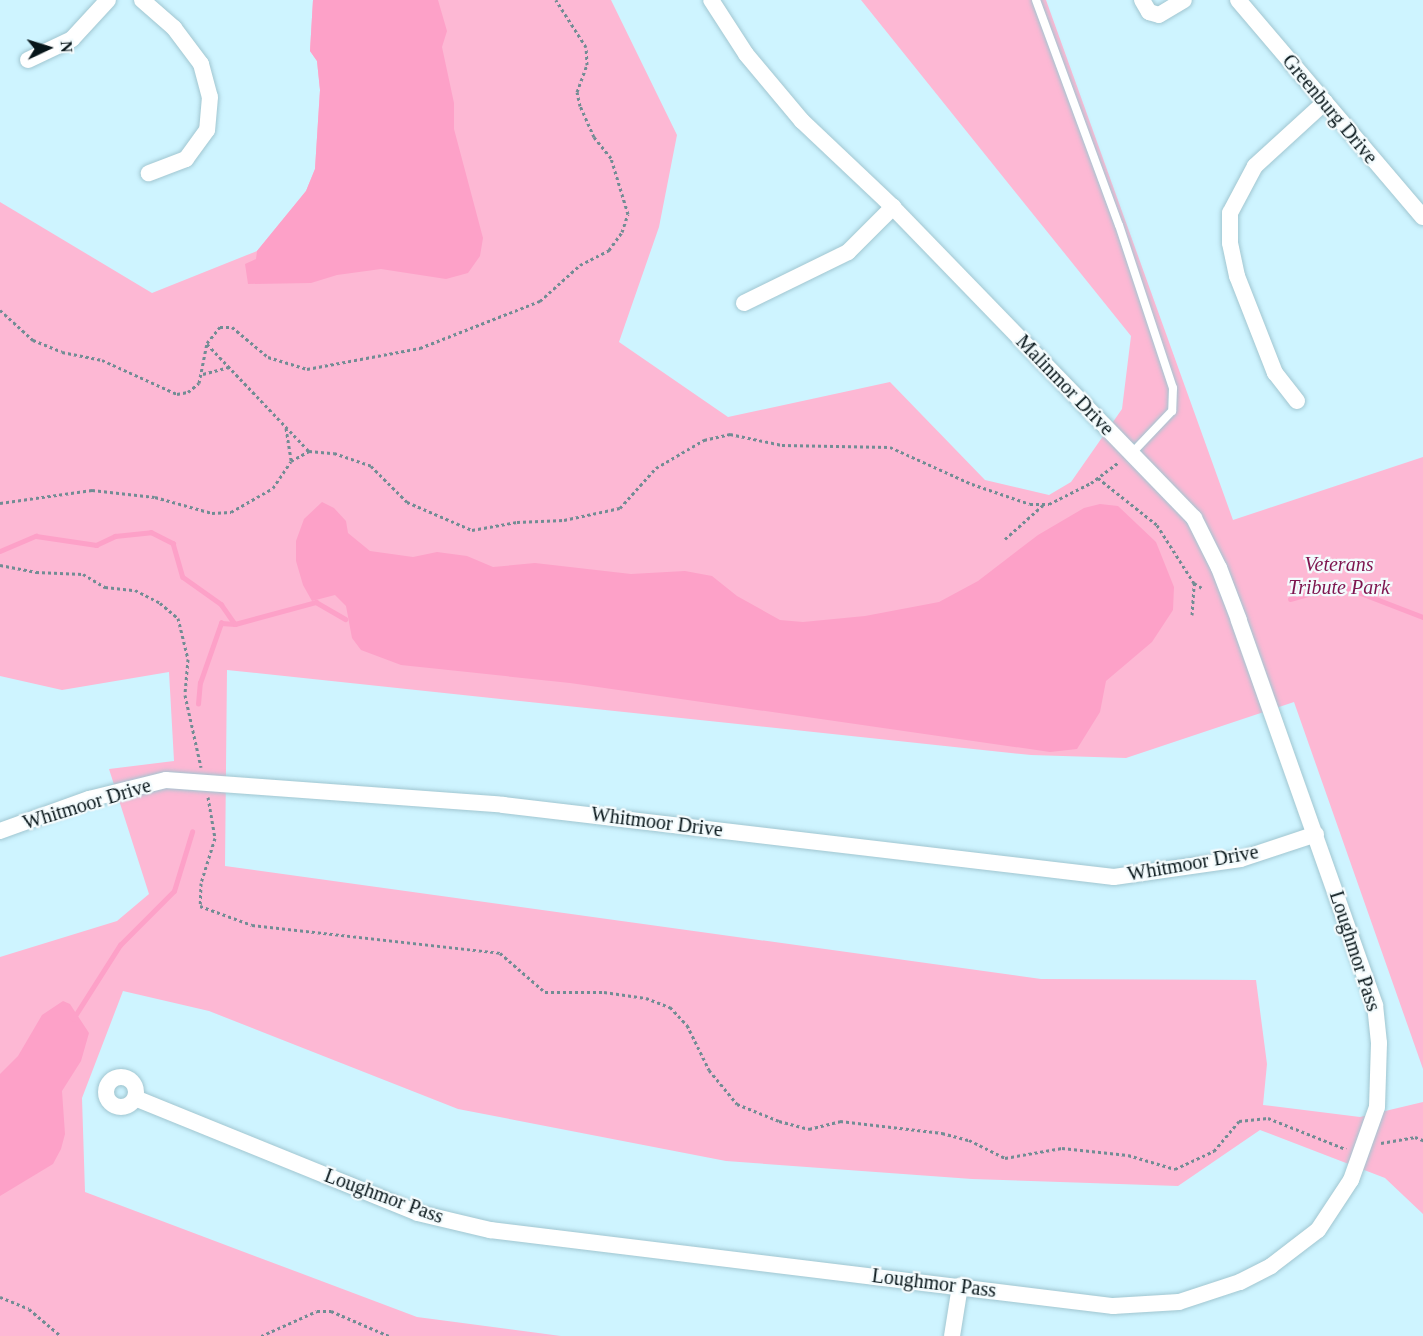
<!DOCTYPE html>
<html>
<head>
<meta charset="utf-8">
<style>
	body { margin:0 }
	#map { position:relative; width:1423px; height:1336px; overflow:hidden; background:#cef4ff; font-family:Georgia,serif }
	div>[style] { position:absolute }
	[style*='--x'] { left:calc(var(--x)*1px); top:calc(var(--y)*1px); width:calc(var(--w)*1px); rotate:calc(var(--a)*1deg) }
	.green>* { inset:0; background:#fdb8d4 }
	.water>* { inset:0; background:#fda1c8 }
	.stream>* { height:4.5px; margin:-2.25px; padding:0 2.25px; transform-origin:2.25px; border-radius:2.25px; background:#fda1c8 }
	.path>* { height:3px; margin-top:-1.5px; transform-origin:0; background:repeating-linear-gradient(90deg,#728c94 0 3px,transparent 0 6px) }
	.roads { filter:drop-shadow(0 0 2px #a1c6d1) drop-shadow(0 0 2px #a1c6d1) }
	.service>* { height:8px; margin:-4px; padding:0 4px; transform-origin:4px; border-radius:4px; background:#fff }
	.minor>* { height:16px; margin:-8px; padding:0 8px; transform-origin:8px; border-radius:8px; background:#fff }
	.minor>.ring { margin:-8px; padding:0; box-sizing:content-box; background:none; border:16px solid #fff; border-radius:50% }
	span { translate:-50% -50%; white-space:nowrap; text-align:center; line-height:1.15; -webkit-text-stroke:4.5px #f3fbfd; paint-order:stroke }
	.street-label { font-size:20px; color:#08161a }
	.park-label { font-size:20px; color:#7e154f; font-style:italic }
	.north { position:absolute; left:18px; top:18px; width:60px; height:60px; -webkit-text-stroke:4px #f3fbfd; paint-order:stroke; rotate:86deg; font-size:16px; font-weight:700; line-height:24px; text-align:center; color:#08161a }
	.north::after { content:''; display:block; margin:auto; width:21px; height:27px; background:#08161a; clip-path:polygon(50% 0,100% 100%,50% 72%,0 100%) }
</style>
</head>
<body>
<div id="map">
	<div class="green">
		<div style="clip-path:polygon(313px 0,611px 0,677px 135px,659px 227px,619px 342px,728px 417px,890px 382px,985px 480px,1049px 495px,1071px 482px,1122px 409px,1131px 336px,861px 0,1046px 0,1233px 520px,1423px 457px,1423px 1069px,1294px 702px,1126px 758px,1031px 755px,227px 670px,225px 866px,1041px 979px,1256px 980px,1267px 1064px,1263px 1105px,1360px 1117px,1423px 1102px,1423px 1214px,1385px 1178px,1260px 1130px,1178px 1186px,972px 1179px,726px 1161px,458px 1109px,209px 1011px,123px 991px,82px 1098px,85px 1192px,417px 1317px,561px 1336px,0 1336px,0 957px,117px 921px,149px 894px,109px 769px,174px 761px,169px 672px,62px 690px,0 676px,0 202px,152px 293px,257px 251px,306px 191px,315px 169px,320px 90px,317px 61px,310px 51px)"></div>
	</div>
	<div class="water">
		<div style="clip-path:polygon(313px 0,438px 0,447px 31px,442px 47px,454px 103px,454px 129px,483px 238px,480px 256px,468px 273px,446px 279px,381px 269px,337px 275px,311px 283px,248px 284px,245px 264px,256px 259px,257px 251px,306px 191px,315px 169px,320px 90px,317px 61px,310px 51px)"></div>
		<div style="clip-path:polygon(322px 502px,334px 508px,346px 521px,348px 533px,370px 551px,413px 557px,437px 552px,467px 556px,493px 567px,535px 563px,631px 574px,685px 571px,712px 576px,737px 596px,780px 620px,803px 622px,865px 616px,939px 602px,978px 581px,1038px 535px,1084px 508px,1100px 504px,1118px 506px,1156px 542px,1174px 587px,1173px 610px,1152px 642px,1106px 681px,1100px 712px,1077px 749px,1050px 752px,570px 683px,401px 665px,361px 650px,352px 638px,346px 606px,335px 595px,312px 601px,303px 585px,296px 561px,296px 541px,304px 519px)"></div>
		<div style="clip-path:polygon(63px 1001px,70px 1004px,89px 1033px,81px 1061px,62px 1091px,65px 1134px,61px 1149px,53px 1164px,0 1196px,0 1074px,18px 1056px,42px 1015px)"></div>
	</div>
	<div class="stream">
		<div style="--x:0;--y:551;--w:39;--a:-23"></div>
		<div style="--x:36;--y:536;--w:61;--a:8.5"></div>
		<div style="--x:96;--y:545;--w:21;--a:-25"></div>
		<div style="--x:115;--y:536;--w:36;--a:-6"></div>
		<div style="--x:151;--y:532;--w:25;--a:27"></div>
		<div style="--x:173;--y:543;--w:35;--a:74"></div>
		<div style="--x:183;--y:577;--w:47;--a:35.4"></div>
		<div style="--x:221;--y:604;--w:24;--a:55"></div>
		<div style="--x:1290;--y:599;--w:52;--a:-15.6"></div>
		<div style="--x:1340;--y:585;--w:89;--a:21.1"></div>
		<div style="--x:198;--y:704;--w:21;--a:-85"></div>
		<div style="--x:200;--y:683;--w:64;--a:-70.7"></div>
		<div style="--x:221;--y:623;--w:14;--a:4"></div>
		<div style="--x:235;--y:624;--w:84;--a:-15.2"></div>
		<div style="--x:316;--y:602;--w:34;--a:30"></div>
		<div style="--x:73;--y:1019;--w:88;--a:-57.6"></div>
		<div style="--x:120;--y:945;--w:76;--a:-45"></div>
		<div style="--x:174;--y:891;--w:62;--a:-73"></div>
	</div>
	<div class="path">
		<div style="--x:0;--y:310;--w:45;--a:42.3"></div>
		<div style="--x:33;--y:340;--w:31;--a:22"></div>
		<div style="--x:62;--y:352;--w:41;--a:11.3"></div>
		<div style="--x:102;--y:360;--w:82;--a:24.4"></div>
		<div style="--x:177;--y:394;--w:11;--a:-10"></div>
		<div style="--x:188;--y:392;--w:14;--a:-39"></div>
		<div style="--x:199;--y:383;--w:41;--a:-78.7"></div>
		<div style="--x:207;--y:343;--w:21;--a:-51"></div>
		<div style="--x:220;--y:327;--w:12;--a:0"></div>
		<div style="--x:232;--y:327;--w:47;--a:39.8"></div>
		<div style="--x:268;--y:357;--w:41;--a:17.1"></div>
		<div style="--x:307;--y:369;--w:115;--a:-10.5"></div>
		<div style="--x:420;--y:348;--w:129;--a:-21.4"></div>
		<div style="--x:540;--y:301;--w:54;--a:-42"></div>
		<div style="--x:580;--y:265;--w:33;--a:-27"></div>
		<div style="--x:609;--y:250;--w:22;--a:-54"></div>
		<div style="--x:622;--y:232;--w:19;--a:-72"></div>
		<div style="--x:628;--y:214;--w:59;--a:-106.9"></div>
		<div style="--x:611;--y:158;--w:27;--a:-129"></div>
		<div style="--x:594;--y:137;--w:34;--a:-114"></div>
		<div style="--x:580;--y:106;--w:14;--a:-102"></div>
		<div style="--x:577;--y:92;--w:29;--a:-70"></div>
		<div style="--x:587;--y:65;--w:18;--a:-93"></div>
		<div style="--x:586;--y:47;--w:56;--a:-122.6"></div>
		<div style="--x:207;--y:344;--w:148;--a:46.4"></div>
		<div style="--x:203;--y:374;--w:27;--a:-15"></div>
		<div style="--x:286;--y:428;--w:33;--a:81"></div>
		<div style="--x:1098;--y:478;--w:75;--a:38.5"></div>
		<div style="--x:1157;--y:525;--w:69;--a:57.5"></div>
		<div style="--x:1194;--y:583;--w:9;--a:32"></div>
		<div style="--x:0;--y:503;--w:93;--a:-8"></div>
		<div style="--x:92;--y:490;--w:63;--a:6.3"></div>
		<div style="--x:155;--y:497;--w:59;--a:15.7"></div>
		<div style="--x:212;--y:513;--w:19;--a:-3"></div>
		<div style="--x:231;--y:512;--w:48;--a:-29.7"></div>
		<div style="--x:273;--y:488;--w:32;--a:-56"></div>
		<div style="--x:291;--y:461;--w:21;--a:-29"></div>
		<div style="--x:309;--y:451;--w:25;--a:5"></div>
		<div style="--x:334;--y:453;--w:39;--a:19"></div>
		<div style="--x:371;--y:466;--w:51;--a:45"></div>
		<div style="--x:407;--y:502;--w:71;--a:23.3"></div>
		<div style="--x:472;--y:530;--w:46;--a:-10.1"></div>
		<div style="--x:517;--y:522;--w:47;--a:-2.4"></div>
		<div style="--x:564;--y:520;--w:57;--a:-12.1"></div>
		<div style="--x:620;--y:508;--w:54;--a:-48"></div>
		<div style="--x:656;--y:468;--w:56;--a:-30.3"></div>
		<div style="--x:704;--y:440;--w:27;--a:-13"></div>
		<div style="--x:730;--y:434;--w:53;--a:11.9"></div>
		<div style="--x:782;--y:445;--w:108;--a:1.1"></div>
		<div style="--x:890;--y:447;--w:90;--a:24.3"></div>
		<div style="--x:972;--y:484;--w:61;--a:19"></div>
		<div style="--x:1030;--y:504;--w:19;--a:0"></div>
		<div style="--x:1049;--y:504;--w:47;--a:-26.6"></div>
		<div style="--x:1091;--y:483;--w:35;--a:-37"></div>
		<div style="--x:1005;--y:539;--w:51;--a:-41.8"></div>
		<div style="--x:0;--y:565;--w:37;--a:11"></div>
		<div style="--x:36;--y:572;--w:47;--a:2.4"></div>
		<div style="--x:83;--y:574;--w:26;--a:31"></div>
		<div style="--x:105;--y:587;--w:30;--a:6"></div>
		<div style="--x:135;--y:590;--w:28;--a:27"></div>
		<div style="--x:160;--y:603;--w:23;--a:40"></div>
		<div style="--x:178;--y:618;--w:42;--a:76.3"></div>
		<div style="--x:188;--y:659;--w:36;--a:95"></div>
		<div style="--x:185;--y:695;--w:74;--a:77.5"></div>
		<div style="--x:1192;--y:615;--w:32;--a:-86"></div>
		<div style="--x:208;--y:797;--w:42;--a:80.3"></div>
		<div style="--x:215;--y:838;--w:47;--a:107.3"></div>
		<div style="--x:201;--y:883;--w:23;--a:92"></div>
		<div style="--x:200;--y:906;--w:55;--a:20.1"></div>
		<div style="--x:252;--y:925;--w:250;--a:6.4"></div>
		<div style="--x:500;--y:953;--w:60;--a:40.9"></div>
		<div style="--x:545;--y:992;--w:59;--a:0"></div>
		<div style="--x:604;--y:992;--w:42;--a:8.1"></div>
		<div style="--x:646;--y:998;--w:26;--a:21"></div>
		<div style="--x:670;--y:1007;--w:25;--a:47"></div>
		<div style="--x:687;--y:1025;--w:50;--a:63.9"></div>
		<div style="--x:709;--y:1070;--w:44;--a:50.5"></div>
		<div style="--x:737;--y:1104;--w:45;--a:22"></div>
		<div style="--x:779;--y:1121;--w:31;--a:15"></div>
		<div style="--x:809;--y:1129;--w:32;--a:-14"></div>
		<div style="--x:840;--y:1121;--w:103;--a:6.7"></div>
		<div style="--x:942;--y:1133;--w:28;--a:15"></div>
		<div style="--x:969;--y:1140;--w:40;--a:26.6"></div>
		<div style="--x:1005;--y:1158;--w:58;--a:-10"></div>
		<div style="--x:1062;--y:1148;--w:66;--a:6.1"></div>
		<div style="--x:1128;--y:1155;--w:49;--a:16.6"></div>
		<div style="--x:1175;--y:1169;--w:43;--a:-24.8"></div>
		<div style="--x:1214;--y:1151;--w:39;--a:-50"></div>
		<div style="--x:1239;--y:1121;--w:29;--a:-6"></div>
		<div style="--x:1268;--y:1118;--w:84;--a:21.7"></div>
		<div style="--x:1381;--y:1143;--w:35;--a:-10"></div>
		<div style="--x:1415;--y:1137;--w:9;--a:21"></div>
		<div style="--x:0;--y:1297;--w:31;--a:22"></div>
		<div style="--x:29;--y:1309;--w:42;--a:40.2"></div>
		<div style="--x:261;--y:1336;--w:61;--a:-24.1"></div>
		<div style="--x:317;--y:1311;--w:14;--a:0"></div>
		<div style="--x:331;--y:1311;--w:63;--a:23.3"></div>
	</div>
	<div class="roads">
		<div class="service">
			<div style="--x:1036;--y:0;--w:240;--a:69.8"></div>
			<div style="--x:1119;--y:225;--w:172;--a:71.7"></div>
			<div style="--x:1173;--y:388;--w:23;--a:92"></div>
			<div style="--x:1172;--y:411;--w:58;--a:133.6"></div>
		</div>
		<div class="minor">
			<div style="--x:142;--y:0;--w:43;--a:41.2"></div>
			<div style="--x:174;--y:28;--w:45;--a:53.1"></div>
			<div style="--x:201;--y:64;--w:34;--a:75"></div>
			<div style="--x:210;--y:97;--w:33;--a:95"></div>
			<div style="--x:207;--y:130;--w:36;--a:126"></div>
			<div style="--x:186;--y:159;--w:40;--a:159"></div>
			<div style="--x:1142;--y:0;--w:14;--a:60"></div>
			<div style="--x:1149;--y:12;--w:10;--a:17"></div>
			<div style="--x:1159;--y:15;--w:29;--a:-31"></div>
			<div style="--x:1238;--y:0;--w:285;--a:49.6"></div>
			<div style="--x:28;--y:60;--w:49;--a:-25.5"></div>
			<div style="--x:72;--y:39;--w:53;--a:-47.3"></div>
			<div style="--x:744;--y:303;--w:116;--a:-26.1"></div>
			<div style="--x:848;--y:252;--w:64;--a:-45"></div>
			<div style="--x:1297;--y:401;--w:36;--a:-128"></div>
			<div style="--x:1275;--y:373;--w:104;--a:-111.4"></div>
			<div style="--x:1237;--y:276;--w:34;--a:-102"></div>
			<div style="--x:1230;--y:243;--w:30;--a:-90"></div>
			<div style="--x:1230;--y:213;--w:53;--a:-62"></div>
			<div style="--x:1255;--y:166;--w:95;--a:-42.4"></div>
			<div style="--x:0;--y:831;--w:95;--a:-19.8"></div>
			<div style="--x:89;--y:799;--w:79;--a:-13.9"></div>
			<div style="--x:166;--y:780;--w:338;--a:4.2"></div>
			<div style="--x:503;--y:805;--w:615;--a:6.72"></div>
			<div style="--x:1114;--y:877;--w:128;--a:-8.1"></div>
			<div style="--x:1241;--y:859;--w:79;--a:-18.4"></div>
			<div class="ring" style="left:106px;top:1077px;width:14px;height:14px"></div>
			<div style="--x:135;--y:1098;--w:305;--a:22.1"></div>
			<div style="--x:418;--y:1213;--w:74;--a:13.3"></div>
			<div style="--x:490;--y:1230;--w:628;--a:6.96"></div>
			<div style="--x:1113;--y:1306;--w:66;--a:-3.5"></div>
			<div style="--x:1179;--y:1302;--w:64;--a:-18.2"></div>
			<div style="--x:1240;--y:1282;--w:35;--a:-27"></div>
			<div style="--x:1271;--y:1266;--w:59;--a:-37.5"></div>
			<div style="--x:1318;--y:1230;--w:60;--a:-56.6"></div>
			<div style="--x:1351;--y:1180;--w:77;--a:-70.4"></div>
			<div style="--x:1377;--y:1107;--w:64;--a:-88.2"></div>
			<div style="--x:1379;--y:1043;--w:38;--a:-96"></div>
			<div style="--x:1375;--y:1005;--w:408;--a:-109.5"></div>
			<div style="--x:1239;--y:620;--w:56;--a:-111"></div>
			<div style="--x:1219;--y:568;--w:56;--a:-116.6"></div>
			<div style="--x:1194;--y:518;--w:433;--a:-134.1"></div>
			<div style="--x:893;--y:207;--w:125;--a:-136.6"></div>
			<div style="--x:802;--y:121;--w:87;--a:-129.9"></div>
			<div style="--x:746;--y:54;--w:64;--a:-122.9"></div>
			<div style="--x:952;--y:1336;--w:51;--a:-80.9"></div>
		</div>
	</div>
	<div class="street-label">
		<span style="left:1330px;top:109px;rotate:50deg">Greenburg Drive</span>
		<span style="left:1065px;top:385px;rotate:46deg">Malinmor Drive</span>
		<span style="left:87px;top:804px;rotate:-17deg">Whitmoor Drive</span>
		<span style="left:657px;top:822px;rotate:7deg">Whitmoor Drive</span>
		<span style="left:1193px;top:863px;rotate:-10deg">Whitmoor Drive</span>
		<span style="left:1355px;top:951px;rotate:72deg">Loughmor Pass</span>
		<span style="left:384px;top:1196px;rotate:20deg">Loughmor Pass</span>
		<span style="left:934px;top:1283px;rotate:7deg">Loughmor Pass</span>
	</div>
	<div class="park-label">
		<span style="left:1339px;top:576px">Veterans<br>Tribute Park</span>
	</div>
	<div class="north">N</div>
</div>
</body>
</html>
